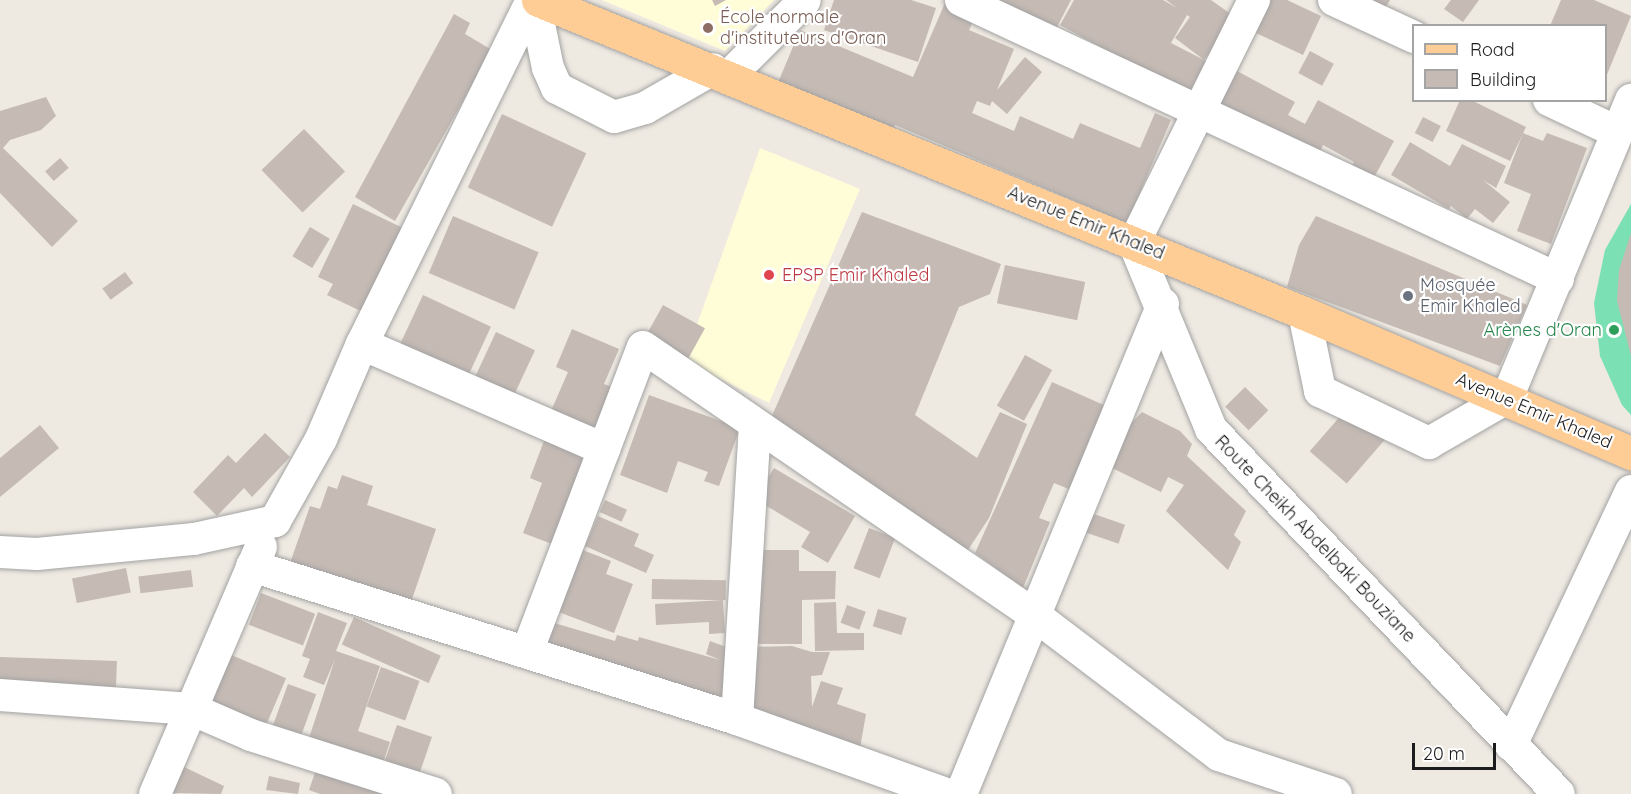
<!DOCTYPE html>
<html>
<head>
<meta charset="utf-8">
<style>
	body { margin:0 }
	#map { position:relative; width:1631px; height:794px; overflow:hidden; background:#eee9e1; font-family:Quicksand,sans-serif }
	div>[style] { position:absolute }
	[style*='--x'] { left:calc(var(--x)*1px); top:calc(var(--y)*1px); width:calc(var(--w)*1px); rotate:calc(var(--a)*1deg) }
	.education>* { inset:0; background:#fffdd8 }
	.pitch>* { inset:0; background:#7be0b4 }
	.building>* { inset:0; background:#c5bab4; transform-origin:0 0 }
	.roads { filter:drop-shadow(0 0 2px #a3a3a3) drop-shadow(0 0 2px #a3a3a3) }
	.minor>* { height:32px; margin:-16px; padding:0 16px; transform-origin:16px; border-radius:16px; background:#fff }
	.major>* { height:33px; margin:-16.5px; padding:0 16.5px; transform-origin:16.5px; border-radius:16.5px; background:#fecc95 }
	.dots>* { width:16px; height:16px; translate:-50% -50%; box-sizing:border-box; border:3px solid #fff; border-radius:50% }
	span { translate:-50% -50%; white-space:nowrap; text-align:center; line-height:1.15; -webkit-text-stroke:4.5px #fff; paint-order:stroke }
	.education-label { font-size:18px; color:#785e54 }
	.left { translate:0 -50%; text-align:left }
	.street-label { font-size:18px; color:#1c1c1c }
	.health-label { font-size:18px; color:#be3a42 }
	.worship-label { font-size:18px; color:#5b616d }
	.leisure-label { font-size:18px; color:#27864d }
	.right { translate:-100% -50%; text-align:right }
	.legend { position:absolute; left:1412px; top:24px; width:195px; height:78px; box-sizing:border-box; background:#fff; border:2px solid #a4a4a4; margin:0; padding:8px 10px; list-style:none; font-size:18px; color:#1c1c1c }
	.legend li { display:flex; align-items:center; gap:12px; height:30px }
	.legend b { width:30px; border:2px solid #a4a4a4 }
	.scale { position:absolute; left:1412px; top:743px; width:84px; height:27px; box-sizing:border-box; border:3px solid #1c1c1c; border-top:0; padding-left:8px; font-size:18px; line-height:21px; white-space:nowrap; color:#1c1c1c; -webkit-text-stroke:4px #fff; paint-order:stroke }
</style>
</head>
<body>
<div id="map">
	<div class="education">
		<div style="clip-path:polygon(602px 0,774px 0,725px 51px)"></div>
		<div style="clip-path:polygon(760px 148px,860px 189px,769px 403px,684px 361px)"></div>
	</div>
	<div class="pitch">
		<div style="clip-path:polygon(1631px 204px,1631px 415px,1622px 405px,1600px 356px,1594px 303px,1605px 250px)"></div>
	</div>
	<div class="building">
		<div style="clip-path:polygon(712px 0,726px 0,715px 6px)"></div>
		<div style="clip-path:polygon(834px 0,911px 0,936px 8px,918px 62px,824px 30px)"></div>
		<div style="clip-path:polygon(996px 0,1071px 0,1055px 31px)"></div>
		<div style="clip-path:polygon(1074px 0,1163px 0,1177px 8px,1166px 0,1211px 0,1235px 17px,1204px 60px,1175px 38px,1190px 17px,1187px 15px,1171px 43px,1206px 61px,1188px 95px,1060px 25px)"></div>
		<div style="clip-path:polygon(1271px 0,1287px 0,1321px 16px,1303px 55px,1256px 33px)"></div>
		<div style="clip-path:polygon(1357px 0,1390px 0,1382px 14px)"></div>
		<div style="clip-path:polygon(1451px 0,1479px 0,1463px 22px,1444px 9px)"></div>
		<div style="clip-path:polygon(1561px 0,1594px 0,1631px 16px,1606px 77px,1606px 26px,1550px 26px)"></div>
		<div style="clip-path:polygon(945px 3px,976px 16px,969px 30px,1014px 49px,997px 90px,1025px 57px,1042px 72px,1007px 114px,992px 101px,990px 106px,977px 101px,972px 113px,1014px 131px,1020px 116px,1073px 139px,1080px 123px,1140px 148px,1155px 113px,1171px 120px,1127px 223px,895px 125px,892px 133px,777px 85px,800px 30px,913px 77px)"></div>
		<div style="clip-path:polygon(454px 14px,470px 23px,465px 34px,492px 50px,395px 221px,355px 197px)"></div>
		<div style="left:1310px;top:51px;width:27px;height:25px;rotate:28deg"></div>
		<div style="clip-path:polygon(1237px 71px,1295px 102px,1288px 115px,1305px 124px,1318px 100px,1394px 141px,1371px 183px,1349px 171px,1354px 162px,1323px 145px,1317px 158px,1219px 104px)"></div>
		<div style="clip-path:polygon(46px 97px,56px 116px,41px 130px,10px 140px,3px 148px,78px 221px,52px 247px,0 193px,0 111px)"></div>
		<div style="clip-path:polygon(1460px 100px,1471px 100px,1526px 127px,1510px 161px,1446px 131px)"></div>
		<div style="left:502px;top:114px;width:93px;height:81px;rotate:25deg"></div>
		<div style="left:1423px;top:117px;width:20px;height:18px;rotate:27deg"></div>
		<div style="left:304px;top:129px;width:59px;height:59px;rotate:46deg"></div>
		<div style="clip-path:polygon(1523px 133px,1543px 141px,1547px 133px,1587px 148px,1551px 244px,1517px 231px,1531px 194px,1504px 183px)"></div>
		<div style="clip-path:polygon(1410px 142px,1450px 166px,1462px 144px,1506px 166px,1496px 188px,1483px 180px,1510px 202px,1493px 223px,1475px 209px,1467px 219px,1451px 206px,1449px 209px,1391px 175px)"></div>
		<div style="left:60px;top:158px;width:13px;height:20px;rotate:48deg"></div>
		<div style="clip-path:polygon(353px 204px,405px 229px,365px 313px,327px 295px,333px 284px,318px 277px)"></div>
		<div style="clip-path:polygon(862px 212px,1001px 264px,990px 294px,959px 307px,915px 415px,977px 458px,1000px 412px,1027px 424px,989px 518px,968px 550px,771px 418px)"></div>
		<div style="left:453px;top:216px;width:93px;height:62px;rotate:23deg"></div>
		<div style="clip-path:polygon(1316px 216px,1527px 305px,1500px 366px,1287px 287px,1299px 245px)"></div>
		<div style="left:310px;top:227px;width:23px;height:34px;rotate:31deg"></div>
		<div style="clip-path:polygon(1631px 233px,1631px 356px,1617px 301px,1619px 270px)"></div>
		<div style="left:1005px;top:265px;width:82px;height:39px;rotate:12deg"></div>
		<div style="left:125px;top:272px;width:14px;height:28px;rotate:54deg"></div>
		<div style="left:423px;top:295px;width:75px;height:54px;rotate:25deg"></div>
		<div style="left:663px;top:305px;width:48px;height:49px;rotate:29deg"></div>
		<div style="clip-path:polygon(572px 329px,619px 349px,604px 384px,617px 389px,599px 431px,551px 411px,568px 372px,556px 367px)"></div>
		<div style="left:496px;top:332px;width:43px;height:51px;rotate:25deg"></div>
		<div style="left:1025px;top:355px;width:31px;height:58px;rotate:29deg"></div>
		<div style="clip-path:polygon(1052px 382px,1106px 406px,1071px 490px,1054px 483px,1039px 518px,1050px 522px,1023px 588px,975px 553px)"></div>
		<div style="left:1245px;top:387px;width:33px;height:28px;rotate:45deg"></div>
		<div style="clip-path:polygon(649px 395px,740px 428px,719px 486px,704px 481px,708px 472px,678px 461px,667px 493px,620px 475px)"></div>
		<div style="left:1357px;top:397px;width:49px;height:72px;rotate:41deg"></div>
		<div style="clip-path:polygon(1142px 412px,1180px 431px,1192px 444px,1187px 456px,1246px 511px,1234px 535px,1241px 542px,1228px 570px,1166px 511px,1184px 485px,1168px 477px,1161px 492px,1108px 466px,1127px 427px)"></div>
		<div style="clip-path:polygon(40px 425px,59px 448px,0 497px,0 458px)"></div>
		<div style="clip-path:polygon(548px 430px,596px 449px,560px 547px,523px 533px,542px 483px,530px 478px)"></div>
		<div style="clip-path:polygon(265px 433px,290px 457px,252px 497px,244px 488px,217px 516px,193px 492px,228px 455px,236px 463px)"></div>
		<div style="clip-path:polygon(774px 468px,855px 516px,828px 563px,801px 547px,810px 532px,755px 499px)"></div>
		<div style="clip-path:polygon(342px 475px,373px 486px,367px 505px,436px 529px,409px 608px,289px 566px,310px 506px,320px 509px,328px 486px,337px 489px)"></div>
		<div style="left:605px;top:500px;width:24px;height:13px;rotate:24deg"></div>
		<div style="left:1091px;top:513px;width:36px;height:20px;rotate:19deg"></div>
		<div style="clip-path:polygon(598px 516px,639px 534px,634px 546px,654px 555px,646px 573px,585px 546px)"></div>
		<div style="left:869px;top:528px;width:28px;height:43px;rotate:21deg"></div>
		<div style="clip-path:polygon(580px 549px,611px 561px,606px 574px,633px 584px,614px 633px,556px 611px)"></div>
		<div style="clip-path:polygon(753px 550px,799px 550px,799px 571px,836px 571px,835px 599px,802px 600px,802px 644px,753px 644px)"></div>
		<div style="left:126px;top:568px;width:25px;height:55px;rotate:79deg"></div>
		<div style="left:191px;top:570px;width:17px;height:53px;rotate:83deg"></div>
		<div style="left:652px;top:579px;width:74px;height:20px;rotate:1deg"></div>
		<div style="left:261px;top:593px;width:58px;height:34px;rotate:21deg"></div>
		<div style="clip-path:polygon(723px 600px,725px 633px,709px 634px,709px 622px,656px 625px,655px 604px)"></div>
		<div style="clip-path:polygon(836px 602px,837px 633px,864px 633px,864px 650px,815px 651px,814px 603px)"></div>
		<div style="left:847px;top:605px;width:20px;height:19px;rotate:20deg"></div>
		<div style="left:878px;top:609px;width:30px;height:18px;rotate:17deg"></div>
		<div style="clip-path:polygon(318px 612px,347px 623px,336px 651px,380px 666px,358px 731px,390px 742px,383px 763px,309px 738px,335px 659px,324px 685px,303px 677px,310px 659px,302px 656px)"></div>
		<div style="left:354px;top:617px;width:95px;height:30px;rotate:24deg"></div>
		<div style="clip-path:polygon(551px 622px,615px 641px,617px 635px,638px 641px,639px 637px,720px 660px,706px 654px,710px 641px,729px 648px,725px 661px,732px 663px,721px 702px,543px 651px)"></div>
		<div style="clip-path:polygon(792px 646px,812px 652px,830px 652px,822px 675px,811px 676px,812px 707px,821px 681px,843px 688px,837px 704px,866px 714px,860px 748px,749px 718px,747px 647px)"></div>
		<div style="left:229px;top:654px;width:62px;height:56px;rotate:23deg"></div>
		<div style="left:0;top:657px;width:117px;height:26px;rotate:2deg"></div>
		<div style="left:381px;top:667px;width:41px;height:42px;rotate:20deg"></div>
		<div style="left:288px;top:684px;width:30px;height:50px;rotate:20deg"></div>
		<div style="left:397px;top:725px;width:37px;height:43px;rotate:19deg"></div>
		<div style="clip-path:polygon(318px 764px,396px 794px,320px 794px,309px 790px)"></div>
		<div style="clip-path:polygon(184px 767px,224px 786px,221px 794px,171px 793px)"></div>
		<div style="clip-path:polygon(269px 776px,300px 783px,298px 794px,266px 790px)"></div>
	</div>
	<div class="roads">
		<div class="minor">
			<div style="--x:534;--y:0;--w:69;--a:78.4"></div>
			<div style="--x:548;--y:68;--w:22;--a:66"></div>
			<div style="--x:557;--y:88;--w:64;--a:27"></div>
			<div style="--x:614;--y:117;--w:32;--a:-16"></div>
			<div style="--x:645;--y:108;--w:78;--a:-29.8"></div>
			<div style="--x:961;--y:0;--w:659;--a:25.05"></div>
			<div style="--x:1254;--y:0;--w:271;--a:116.3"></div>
			<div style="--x:1134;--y:243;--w:201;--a:67.5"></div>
			<div style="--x:1211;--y:429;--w:504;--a:46.37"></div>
			<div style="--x:1334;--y:0;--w:88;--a:24.8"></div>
			<div style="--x:729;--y:76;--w:107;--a:-45"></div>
			<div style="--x:1549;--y:100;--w:75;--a:25.2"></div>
			<div style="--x:1304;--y:313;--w:80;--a:78.4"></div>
			<div style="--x:1320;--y:391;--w:121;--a:25.5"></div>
			<div style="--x:1429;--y:443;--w:90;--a:-30"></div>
			<div style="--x:1507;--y:398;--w:323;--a:-67.4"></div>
			<div style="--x:362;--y:344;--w:264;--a:23.5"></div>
			<div style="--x:0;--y:552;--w:37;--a:3"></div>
			<div style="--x:37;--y:554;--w:158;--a:-5.5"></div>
			<div style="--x:194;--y:539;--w:83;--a:-12.5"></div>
			<div style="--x:275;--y:521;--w:94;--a:-60.7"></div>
			<div style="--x:321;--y:439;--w:103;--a:-66.7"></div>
			<div style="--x:362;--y:344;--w:384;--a:-63.7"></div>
			<div style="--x:252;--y:566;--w:509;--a:17.51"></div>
			<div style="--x:737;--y:719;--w:222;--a:19.7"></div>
			<div style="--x:527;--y:652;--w:326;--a:-69.2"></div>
			<div style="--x:643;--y:347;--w:473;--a:34.4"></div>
			<div style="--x:1033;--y:614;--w:233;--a:37.2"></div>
			<div style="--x:1219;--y:755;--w:123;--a:18.4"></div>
			<div style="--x:0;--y:695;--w:192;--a:4.2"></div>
			<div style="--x:191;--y:709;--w:65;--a:23.4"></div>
			<div style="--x:251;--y:735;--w:194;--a:17.7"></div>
			<div style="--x:737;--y:719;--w:295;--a:-86.5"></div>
			<div style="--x:1511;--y:745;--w:281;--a:-64.7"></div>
			<div style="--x:155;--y:794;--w:269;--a:-66.8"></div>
			<div style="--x:961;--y:794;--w:530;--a:-67.6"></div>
		</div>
		<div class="major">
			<div style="--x:538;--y:0;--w:827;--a:22.23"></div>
			<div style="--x:1304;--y:313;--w:356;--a:23.2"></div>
		</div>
	</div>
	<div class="dots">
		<div style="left:708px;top:28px;background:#8d6e63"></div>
		<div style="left:769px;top:275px;background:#e0444e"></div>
		<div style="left:1408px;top:296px;background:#6b7280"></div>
		<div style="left:1614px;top:330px;background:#2e9e5b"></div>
	</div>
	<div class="education-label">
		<span class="left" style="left:720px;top:28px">École normale<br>d'instituteurs d'Oran</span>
	</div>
	<div class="street-label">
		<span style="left:1086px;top:223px;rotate:22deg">Avenue Emir Khaled</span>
		<span style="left:1534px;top:411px;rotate:23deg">Avenue Emir Khaled</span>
		<span style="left:1315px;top:539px;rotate:46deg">Route Cheikh Abdelbaki Bouziane</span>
	</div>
	<div class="health-label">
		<span class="left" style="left:782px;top:275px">EPSP Emir Khaled</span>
	</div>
	<div class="worship-label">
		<span class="left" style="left:1420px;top:296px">Mosquée<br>Emir Khaled</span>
	</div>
	<div class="leisure-label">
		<span class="right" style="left:1602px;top:330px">Arènes d'Oran</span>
	</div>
	<ul class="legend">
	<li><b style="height:8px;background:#fecc95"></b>Road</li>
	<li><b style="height:16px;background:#c5bab4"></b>Building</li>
	</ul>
	<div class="scale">20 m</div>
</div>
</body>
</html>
